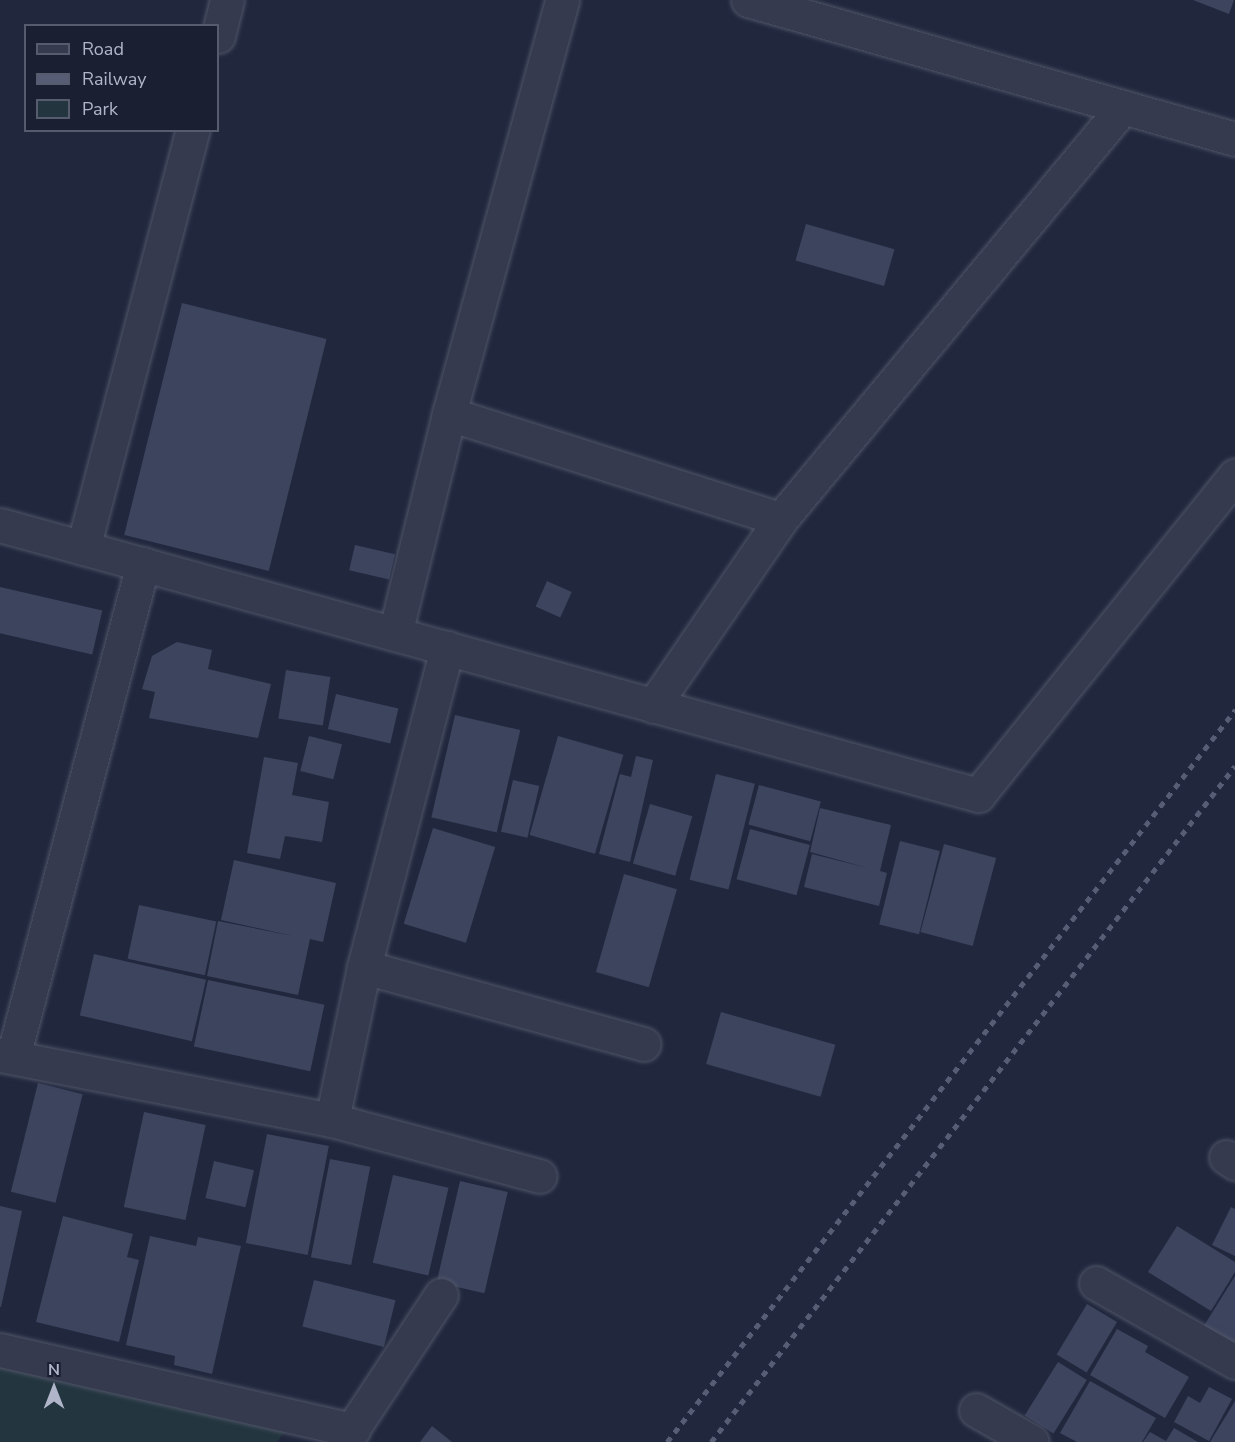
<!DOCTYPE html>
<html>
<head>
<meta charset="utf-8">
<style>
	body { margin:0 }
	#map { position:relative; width:1235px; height:1442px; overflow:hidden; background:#21283e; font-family:"Nunito Sans",sans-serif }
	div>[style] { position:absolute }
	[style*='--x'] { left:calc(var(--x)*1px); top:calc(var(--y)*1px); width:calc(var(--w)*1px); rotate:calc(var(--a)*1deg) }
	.green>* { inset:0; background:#23363f }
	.building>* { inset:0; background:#3c445e; transform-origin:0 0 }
	.roads { filter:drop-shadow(0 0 2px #505568) drop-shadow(0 0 2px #505568) }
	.street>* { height:33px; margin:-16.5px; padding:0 16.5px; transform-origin:16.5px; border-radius:16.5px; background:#353a4e }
	.rail>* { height:4.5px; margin-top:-2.25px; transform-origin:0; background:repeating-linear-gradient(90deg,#565d75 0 6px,transparent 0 12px) }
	span { translate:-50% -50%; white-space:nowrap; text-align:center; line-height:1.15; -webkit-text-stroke:4.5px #1a2032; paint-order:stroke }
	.legend { position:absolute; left:24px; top:24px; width:195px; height:108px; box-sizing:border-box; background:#1a2032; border:2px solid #565c6e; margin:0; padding:8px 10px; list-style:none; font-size:18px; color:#b0b5c9 }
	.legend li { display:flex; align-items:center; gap:12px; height:30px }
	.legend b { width:30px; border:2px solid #565c6e }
	.north { position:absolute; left:24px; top:1358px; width:60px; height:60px; -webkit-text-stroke:4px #1a2032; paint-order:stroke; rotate:0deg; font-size:16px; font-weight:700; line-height:24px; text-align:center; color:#b0b5c9 }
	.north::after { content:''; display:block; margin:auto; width:21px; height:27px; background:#b0b5c9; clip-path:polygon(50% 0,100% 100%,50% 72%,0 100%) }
</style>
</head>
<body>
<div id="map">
	<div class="green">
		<div style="clip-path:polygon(0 1366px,288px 1428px,277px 1442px,0 1442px)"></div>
	</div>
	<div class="building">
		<div style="clip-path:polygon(1193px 0,1234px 0,1229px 14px)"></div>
		<div style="left:806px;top:224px;width:92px;height:38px;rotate:16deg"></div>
		<div style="left:182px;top:303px;width:149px;height:239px;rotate:14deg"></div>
		<div style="left:355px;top:545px;width:41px;height:26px;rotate:13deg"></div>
		<div style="left:547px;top:581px;width:27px;height:28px;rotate:24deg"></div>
		<div style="left:0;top:587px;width:105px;height:45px;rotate:13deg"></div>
		<div style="clip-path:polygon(177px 642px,212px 650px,208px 669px,271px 684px,258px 738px,149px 718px,155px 692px,142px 689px,152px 656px)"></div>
		<div style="left:286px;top:670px;width:45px;height:49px;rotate:9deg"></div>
		<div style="left:336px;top:694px;width:64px;height:36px;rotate:13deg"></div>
		<div style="left:455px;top:715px;width:67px;height:105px;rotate:13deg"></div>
		<div style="left:309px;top:736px;width:34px;height:36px;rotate:14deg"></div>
		<div style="left:558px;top:736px;width:68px;height:103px;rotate:16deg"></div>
		<div style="clip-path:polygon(636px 756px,653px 760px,630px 862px,599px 854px,620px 774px,631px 777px)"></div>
		<div style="clip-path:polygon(264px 757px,298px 763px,292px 795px,329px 802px,322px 842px,285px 836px,280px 859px,247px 853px)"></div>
		<div style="left:716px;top:774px;width:40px;height:109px;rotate:14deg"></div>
		<div style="left:513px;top:780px;width:27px;height:53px;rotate:13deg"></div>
		<div style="left:759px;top:785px;width:64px;height:41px;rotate:15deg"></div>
		<div style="left:650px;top:804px;width:44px;height:62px;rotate:16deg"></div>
		<div style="clip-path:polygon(820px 808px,891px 825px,880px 871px,887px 873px,879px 906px,804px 887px,812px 854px,868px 868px,810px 852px)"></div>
		<div style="left:433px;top:828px;width:65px;height:100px;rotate:17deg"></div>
		<div style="left:750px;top:829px;width:62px;height:52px;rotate:15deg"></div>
		<div style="left:900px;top:841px;width:41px;height:86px;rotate:14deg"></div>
		<div style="left:944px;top:844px;width:54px;height:91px;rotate:15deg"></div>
		<div style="clip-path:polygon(234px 860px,336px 883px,323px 942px,310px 939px,298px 995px,207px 976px,218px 921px,293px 936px,221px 920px)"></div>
		<div style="left:624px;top:874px;width:55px;height:102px;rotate:16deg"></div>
		<div style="left:139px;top:905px;width:79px;height:55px;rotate:12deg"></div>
		<div style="left:94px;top:954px;width:115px;height:63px;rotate:13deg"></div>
		<div style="left:208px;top:980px;width:119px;height:68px;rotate:12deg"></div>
		<div style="left:721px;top:1012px;width:119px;height:54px;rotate:16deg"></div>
		<div style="left:38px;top:1083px;width:46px;height:112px;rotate:14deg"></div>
		<div style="left:144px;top:1112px;width:63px;height:97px;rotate:12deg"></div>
		<div style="left:267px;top:1134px;width:63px;height:111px;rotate:11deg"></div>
		<div style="left:330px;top:1159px;width:41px;height:100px;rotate:11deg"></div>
		<div style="left:214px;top:1161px;width:41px;height:38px;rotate:13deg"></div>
		<div style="left:393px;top:1175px;width:57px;height:90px;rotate:13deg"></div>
		<div style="left:460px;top:1181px;width:49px;height:104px;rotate:13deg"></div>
		<div style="clip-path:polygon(0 1206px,22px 1211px,1px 1307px,0 1307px)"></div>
		<div style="clip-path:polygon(1231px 1207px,1235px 1209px,1235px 1256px,1212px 1245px)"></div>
		<div style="clip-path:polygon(63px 1216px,133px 1234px,127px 1257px,139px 1260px,119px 1342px,36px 1322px)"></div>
		<div style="clip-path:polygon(1177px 1226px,1235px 1262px,1235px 1272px,1211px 1311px,1148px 1272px)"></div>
		<div style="clip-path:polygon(150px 1236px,196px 1246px,198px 1237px,241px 1246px,212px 1374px,174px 1365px,175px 1356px,126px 1345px)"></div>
		<div style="clip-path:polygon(1235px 1276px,1235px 1354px,1200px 1332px)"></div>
		<div style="left:314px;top:1280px;width:84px;height:48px;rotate:14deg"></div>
		<div style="left:1087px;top:1304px;width:35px;height:59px;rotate:31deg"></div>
		<div style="clip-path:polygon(1117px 1329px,1148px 1346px,1145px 1352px,1189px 1377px,1165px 1418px,1090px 1375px)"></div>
		<div style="left:1058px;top:1362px;width:34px;height:63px;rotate:32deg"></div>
		<div style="clip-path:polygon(1090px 1381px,1156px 1418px,1142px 1442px,1077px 1442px,1060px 1433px)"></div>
		<div style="clip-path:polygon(1209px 1387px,1232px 1399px,1209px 1441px,1174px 1422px,1188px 1396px,1200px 1403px)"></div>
		<div style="clip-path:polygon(1235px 1401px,1235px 1442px,1210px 1442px)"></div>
		<div style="clip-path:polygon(432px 1426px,452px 1442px,420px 1442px)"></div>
		<div style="clip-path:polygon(1174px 1428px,1198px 1442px,1143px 1442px,1150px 1432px,1166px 1441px)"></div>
	</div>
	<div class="roads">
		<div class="street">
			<div style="--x:748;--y:0;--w:506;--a:15.93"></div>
			<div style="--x:218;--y:36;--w:37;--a:-76"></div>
			<div style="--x:449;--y:414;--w:348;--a:17.6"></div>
			<div style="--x:0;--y:525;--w:1015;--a:15.43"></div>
			<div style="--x:978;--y:795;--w:410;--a:-51.2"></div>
			<div style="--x:83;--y:548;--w:432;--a:-75.3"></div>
			<div style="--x:395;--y:634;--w:227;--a:-76.2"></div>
			<div style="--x:449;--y:414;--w:429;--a:-74.7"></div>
			<div style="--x:653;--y:706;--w:227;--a:-55.6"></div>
			<div style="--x:781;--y:519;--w:535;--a:-50.3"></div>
			<div style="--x:364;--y:967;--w:290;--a:15.4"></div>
			<div style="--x:0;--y:1055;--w:338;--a:11.1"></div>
			<div style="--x:332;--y:1120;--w:215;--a:15.1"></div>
			<div style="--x:13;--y:1057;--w:510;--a:-75.23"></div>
			<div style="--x:332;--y:1120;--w:156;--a:-78.2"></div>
			<div style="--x:364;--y:967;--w:330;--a:-75.4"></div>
			<div style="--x:1226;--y:1157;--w:11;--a:34"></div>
			<div style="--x:1096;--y:1283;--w:160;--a:29.6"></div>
			<div style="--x:0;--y:1350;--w:362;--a:12.8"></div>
			<div style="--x:976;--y:1410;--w:64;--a:29.7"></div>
			<div style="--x:344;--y:1442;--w:176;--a:-56.6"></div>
		</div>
	</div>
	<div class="rail">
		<div style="--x:667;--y:1442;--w:927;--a:-52.19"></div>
		<div style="--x:711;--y:1442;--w:855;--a:-52.22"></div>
	</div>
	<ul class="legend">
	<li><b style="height:8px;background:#353a4e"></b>Road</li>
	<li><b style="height:8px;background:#565d75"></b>Railway</li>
	<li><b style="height:16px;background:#23363f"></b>Park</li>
	</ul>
	<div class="north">N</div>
</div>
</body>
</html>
